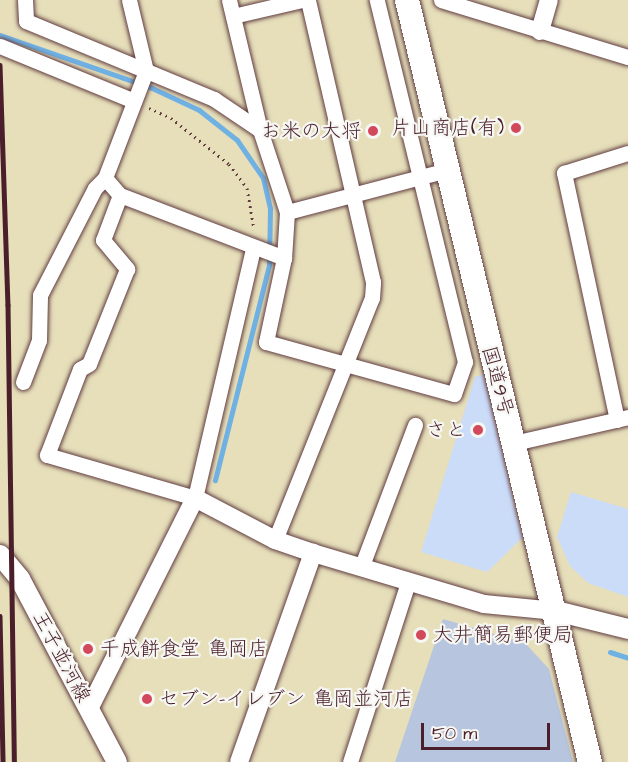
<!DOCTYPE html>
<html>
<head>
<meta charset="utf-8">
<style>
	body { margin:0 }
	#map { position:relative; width:628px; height:762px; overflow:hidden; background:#e6dfba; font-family:"Architects Daughter","Klee One",sans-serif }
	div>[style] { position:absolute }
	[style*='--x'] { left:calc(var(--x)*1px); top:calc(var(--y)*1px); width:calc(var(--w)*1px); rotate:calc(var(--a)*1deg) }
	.built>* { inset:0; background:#cbdcf9 }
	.industrial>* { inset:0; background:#b7c5de }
	.stream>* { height:5px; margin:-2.5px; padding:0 2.5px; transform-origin:2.5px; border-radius:2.5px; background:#70b1e4 }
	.path>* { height:3px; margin-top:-1.5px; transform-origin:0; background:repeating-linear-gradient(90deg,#613c40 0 1.5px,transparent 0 6px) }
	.roads { filter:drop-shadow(0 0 2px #613c40) drop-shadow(0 0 2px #613c40) }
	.minor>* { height:15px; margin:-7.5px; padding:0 7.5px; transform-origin:7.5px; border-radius:7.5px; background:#fff }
	.tertiary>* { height:18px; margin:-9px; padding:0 9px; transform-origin:9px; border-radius:9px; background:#fff }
	.secondary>* { height:20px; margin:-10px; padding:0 10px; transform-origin:10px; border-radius:10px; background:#fff }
	.trunk>* { height:24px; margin:-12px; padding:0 12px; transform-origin:12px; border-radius:12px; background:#fff }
	.rail>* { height:4.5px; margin:-2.25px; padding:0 2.25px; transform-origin:2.25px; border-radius:2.25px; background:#4a1f2b }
	.dots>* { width:16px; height:16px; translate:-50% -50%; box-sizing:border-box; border:3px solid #f6f6f2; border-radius:50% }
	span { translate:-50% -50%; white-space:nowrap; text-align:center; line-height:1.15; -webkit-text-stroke:4.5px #f6f6f2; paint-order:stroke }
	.poi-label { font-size:20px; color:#4a1f2b }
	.right { translate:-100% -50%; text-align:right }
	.left { translate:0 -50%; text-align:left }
	.street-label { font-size:20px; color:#4a1f2b }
	.scale { position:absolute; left:421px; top:723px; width:129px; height:27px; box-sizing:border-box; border:3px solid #4a1f2b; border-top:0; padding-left:8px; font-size:18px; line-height:21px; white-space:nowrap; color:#4a1f2b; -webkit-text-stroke:4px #f6f6f2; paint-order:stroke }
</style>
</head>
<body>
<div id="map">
	<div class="built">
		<div style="clip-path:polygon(484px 374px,522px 538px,487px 572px,421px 552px,475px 377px)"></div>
		<div style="clip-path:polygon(571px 492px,628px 509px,628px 597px,588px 583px,570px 566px,557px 537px)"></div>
	</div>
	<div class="industrial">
		<div style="clip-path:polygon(443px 619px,525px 643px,549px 669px,573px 762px,395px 762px)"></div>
	</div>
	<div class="stream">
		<div style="--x:0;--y:35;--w:161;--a:19.2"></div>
		<div style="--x:152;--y:88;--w:52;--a:25.1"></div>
		<div style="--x:199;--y:110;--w:48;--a:38.3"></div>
		<div style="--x:237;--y:140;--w:46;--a:55.6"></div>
		<div style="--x:263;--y:178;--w:31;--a:77"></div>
		<div style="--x:270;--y:208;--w:57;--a:91"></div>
		<div style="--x:269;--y:265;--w:222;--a:104.1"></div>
		<div style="--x:610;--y:652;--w:19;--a:18"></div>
	</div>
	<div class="path">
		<div style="--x:149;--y:108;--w:24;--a:24"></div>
		<div style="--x:171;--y:118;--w:74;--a:38.4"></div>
		<div style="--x:229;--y:164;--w:30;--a:53"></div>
		<div style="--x:247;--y:188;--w:42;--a:80.3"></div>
	</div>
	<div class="roads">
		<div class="minor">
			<div style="--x:25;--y:0;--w:21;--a:87"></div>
			<div style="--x:26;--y:21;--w:204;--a:22.5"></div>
			<div style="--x:214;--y:99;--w:55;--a:34"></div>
			<div style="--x:129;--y:0;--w:73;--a:76.5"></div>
			<div style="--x:146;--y:71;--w:115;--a:111"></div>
			<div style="--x:105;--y:178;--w:23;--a:49"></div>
			<div style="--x:120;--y:195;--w:48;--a:110.7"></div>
			<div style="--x:103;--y:240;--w:38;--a:50"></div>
			<div style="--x:127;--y:269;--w:102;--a:111.8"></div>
			<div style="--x:89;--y:364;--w:10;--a:151"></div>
			<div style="--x:80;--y:369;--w:92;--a:111"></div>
			<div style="--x:47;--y:455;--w:154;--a:16.2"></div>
			<div style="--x:195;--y:498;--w:256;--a:-76.9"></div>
			<div style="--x:229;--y:0;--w:134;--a:76.6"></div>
			<div style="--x:260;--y:130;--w:86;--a:71.8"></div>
			<div style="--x:287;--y:212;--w:46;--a:93.7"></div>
			<div style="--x:284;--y:258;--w:86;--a:102.1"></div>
			<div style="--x:266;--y:342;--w:195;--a:15.5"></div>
			<div style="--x:454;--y:394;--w:34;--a:-71"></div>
			<div style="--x:465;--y:362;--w:373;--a:-103.7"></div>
			<div style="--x:441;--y:0;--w:195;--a:17"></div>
			<div style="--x:233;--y:16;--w:71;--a:-13.1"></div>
			<div style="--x:0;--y:46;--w:145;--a:22.3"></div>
			<div style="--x:120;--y:195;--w:176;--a:21"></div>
			<div style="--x:287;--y:212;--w:165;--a:-14.7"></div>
			<div style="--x:23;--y:382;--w:45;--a:-69.1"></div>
			<div style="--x:39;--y:340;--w:45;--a:-88.7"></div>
			<div style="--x:40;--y:295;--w:120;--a:-62.8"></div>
			<div style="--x:95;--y:188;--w:14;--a:-45"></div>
			<div style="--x:617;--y:420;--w:253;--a:-102.1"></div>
			<div style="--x:564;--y:173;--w:67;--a:-17.4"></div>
			<div style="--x:514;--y:443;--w:117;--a:-12.8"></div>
			<div style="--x:275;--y:540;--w:261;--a:-68.2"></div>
			<div style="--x:372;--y:298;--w:16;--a:-86"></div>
			<div style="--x:373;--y:282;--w:289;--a:-103"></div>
			<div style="--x:361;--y:568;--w:153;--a:-69.3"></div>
			<div style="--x:350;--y:762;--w:189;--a:-72.1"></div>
		</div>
		<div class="tertiary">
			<div style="--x:540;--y:31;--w:32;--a:-74"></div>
			<div style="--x:89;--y:709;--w:236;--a:-63.3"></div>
			<div style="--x:195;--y:498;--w:90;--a:27.7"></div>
			<div style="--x:275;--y:540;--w:40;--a:18.9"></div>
			<div style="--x:313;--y:553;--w:178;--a:16.6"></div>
			<div style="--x:484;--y:604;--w:72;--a:5.6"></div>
			<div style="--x:239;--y:762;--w:222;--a:-70.5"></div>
		</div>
		<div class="secondary">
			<div style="--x:0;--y:555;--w:31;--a:50"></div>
			<div style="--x:20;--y:579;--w:207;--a:62.1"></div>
			<div style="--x:556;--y:611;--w:74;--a:14"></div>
		</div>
		<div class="trunk">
			<div style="--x:407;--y:0;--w:784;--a:76.5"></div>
		</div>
	</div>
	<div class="rail">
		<div style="--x:0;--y:65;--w:240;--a:88.1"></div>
		<div style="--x:8;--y:305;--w:457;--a:89.2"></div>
		<div style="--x:0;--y:616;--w:146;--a:88.8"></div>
	</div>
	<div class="dots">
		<div style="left:516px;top:128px;background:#d1495b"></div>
		<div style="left:373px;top:131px;background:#d1495b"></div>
		<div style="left:478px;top:430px;background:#d1495b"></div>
		<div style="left:421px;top:635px;background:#d1495b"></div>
		<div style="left:88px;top:649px;background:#d1495b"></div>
		<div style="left:147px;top:699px;background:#d1495b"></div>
	</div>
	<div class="poi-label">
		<span class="right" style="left:504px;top:128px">片山商店(有)</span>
		<span class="right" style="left:361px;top:131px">お米の大将</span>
		<span class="right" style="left:466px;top:430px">さと</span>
		<span class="left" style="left:433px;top:635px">大井簡易郵便局</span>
		<span class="left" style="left:100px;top:649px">千成餅食堂 亀岡店</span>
		<span class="left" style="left:159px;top:699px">セブン-イレブン 亀岡並河店</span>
	</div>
	<div class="street-label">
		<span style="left:497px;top:381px;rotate:75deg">国道9号</span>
		<span style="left:61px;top:657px;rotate:62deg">王子並河線</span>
	</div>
	<div class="scale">50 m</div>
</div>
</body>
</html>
